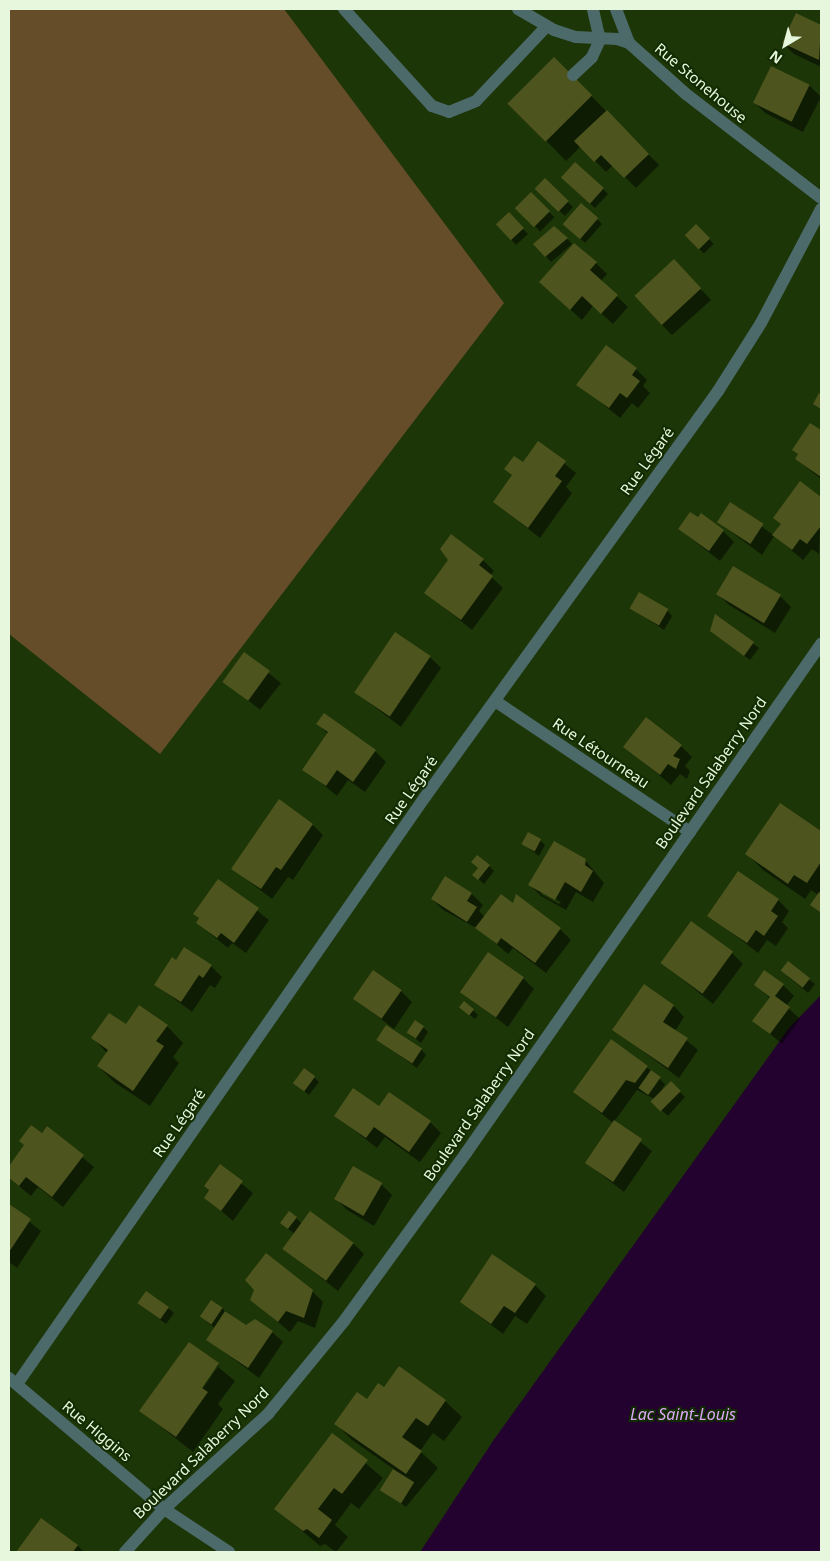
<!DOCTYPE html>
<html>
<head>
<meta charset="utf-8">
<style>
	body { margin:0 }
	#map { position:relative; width:830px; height:1561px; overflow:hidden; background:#1c3608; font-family:"Noto Sans",sans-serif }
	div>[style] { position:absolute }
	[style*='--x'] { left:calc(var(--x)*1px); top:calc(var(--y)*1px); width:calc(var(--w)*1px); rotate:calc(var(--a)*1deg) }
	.green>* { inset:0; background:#664d29 }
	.water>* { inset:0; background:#23022f }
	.shadow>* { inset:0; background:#0007; transform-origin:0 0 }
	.building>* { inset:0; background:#4e541d; transform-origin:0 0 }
	.minor>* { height:12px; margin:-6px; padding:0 6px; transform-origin:6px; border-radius:6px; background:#4d6a6a }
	span { translate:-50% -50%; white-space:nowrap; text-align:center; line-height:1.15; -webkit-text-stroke:4px #122b00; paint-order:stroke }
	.street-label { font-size:15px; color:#e6f7dd }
	.water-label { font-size:16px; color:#dca8f5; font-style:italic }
	.frame { position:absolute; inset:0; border:10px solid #e6f7dd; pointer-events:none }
	.north { position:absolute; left:760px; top:20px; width:50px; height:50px; -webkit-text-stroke:4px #122b00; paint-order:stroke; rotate:217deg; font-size:14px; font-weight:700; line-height:20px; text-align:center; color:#e6f7dd }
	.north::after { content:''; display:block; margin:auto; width:18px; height:22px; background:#e6f7dd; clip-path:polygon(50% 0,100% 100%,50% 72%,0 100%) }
</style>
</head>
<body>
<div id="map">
	<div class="green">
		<div style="clip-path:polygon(9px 9px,284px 9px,504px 303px,160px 754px,9px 634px)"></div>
	</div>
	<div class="water">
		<div style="clip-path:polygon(821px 995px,821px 1552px,420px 1552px,493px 1441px,789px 1028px)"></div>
	</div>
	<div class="shadow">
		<div style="clip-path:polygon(796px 15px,821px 26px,821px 67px,794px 54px,783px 43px)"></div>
		<div style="clip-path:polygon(554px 58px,659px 165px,636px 188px,613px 165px,606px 172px,581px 146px,566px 161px,509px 103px)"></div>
		<div style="clip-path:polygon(771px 67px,810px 86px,821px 97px,803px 132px,765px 113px,754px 102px)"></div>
		<div style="clip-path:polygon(545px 180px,573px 207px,565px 216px,542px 195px)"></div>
		<div style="clip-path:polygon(568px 183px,603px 189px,608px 194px,595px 208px)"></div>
		<div style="left:531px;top:194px;width:33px;height:20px;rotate:45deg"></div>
		<div style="clip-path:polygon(514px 219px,528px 234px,516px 245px,497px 224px)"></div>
		<div style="clip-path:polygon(597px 219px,602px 224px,585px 243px,564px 224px)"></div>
		<div style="left:696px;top:226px;width:25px;height:14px;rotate:45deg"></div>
		<div style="clip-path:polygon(560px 231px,572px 244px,551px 262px,535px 244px)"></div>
		<div style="clip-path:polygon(596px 263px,607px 274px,601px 281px,628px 307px,613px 324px,593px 306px,582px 320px,552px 293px)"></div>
		<div style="clip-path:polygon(685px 272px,711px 300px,672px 335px,661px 324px)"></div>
		<div style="clip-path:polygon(636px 369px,647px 380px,643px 386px,650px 393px,638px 408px,632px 403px,620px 418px,578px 384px)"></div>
		<div style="clip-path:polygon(811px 424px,821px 432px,821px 479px,796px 459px,799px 455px,793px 450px)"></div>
		<div style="clip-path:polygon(539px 443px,576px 473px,566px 487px,572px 493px,540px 538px,494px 502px,513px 476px,506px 469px,523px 464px)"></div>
		<div style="clip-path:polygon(801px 483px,821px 499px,819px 554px,812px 549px,803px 560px,774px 536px,762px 555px,718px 522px,730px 503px,773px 535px,782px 525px)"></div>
		<div style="clip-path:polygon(679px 529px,723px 531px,734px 542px,720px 561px)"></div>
		<div style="clip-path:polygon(483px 560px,494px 571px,490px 576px,503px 588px,472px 630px,426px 593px)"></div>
		<div style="clip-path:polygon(718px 594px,780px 596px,791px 607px,775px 633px,729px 605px)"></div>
		<div style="clip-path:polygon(631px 608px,667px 610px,672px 616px,664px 630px)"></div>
		<div style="clip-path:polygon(716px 616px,759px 648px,750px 660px,715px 634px)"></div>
		<div style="left:244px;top:654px;width:47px;height:34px;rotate:38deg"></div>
		<div style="clip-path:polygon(430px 657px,441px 668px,401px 727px,355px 692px)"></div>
		<div style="clip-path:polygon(318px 724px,375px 751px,386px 762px,365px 792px,348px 780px,337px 796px,304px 769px,328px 734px)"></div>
		<div style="clip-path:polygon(681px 746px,692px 757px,685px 766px,690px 771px,687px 779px,680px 774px,671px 785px,625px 747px)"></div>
		<div style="clip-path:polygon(780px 805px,821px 833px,821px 914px,811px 905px,818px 895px,811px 890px,805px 899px,763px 870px,747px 854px)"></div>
		<div style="clip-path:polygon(312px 824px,323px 835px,293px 880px,288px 877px,272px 899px,233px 869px)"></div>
		<div style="clip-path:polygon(540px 840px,545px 845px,539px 856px,523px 844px)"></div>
		<div style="clip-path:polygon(evenodd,585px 860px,604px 883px,593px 902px,576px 892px,566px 910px,541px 896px,530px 885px,585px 860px,541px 891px,561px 902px,559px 904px,541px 894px,541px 891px)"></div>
		<div style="clip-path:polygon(489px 866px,494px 871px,484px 884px,474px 875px)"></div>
		<div style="clip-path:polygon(446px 878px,472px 894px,483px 905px,479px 911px,485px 917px,514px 905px,560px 929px,571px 940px,546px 973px,513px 948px,508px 954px,480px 930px,443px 910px,432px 899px)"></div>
		<div style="clip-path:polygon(219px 881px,269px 920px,246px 953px,232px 943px,228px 948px,197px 923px,200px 919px,195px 914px)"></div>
		<div style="clip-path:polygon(778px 900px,789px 911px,782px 922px,788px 928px,776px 946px,767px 940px,758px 953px,709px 915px)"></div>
		<div style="clip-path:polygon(732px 953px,743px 964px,713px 1004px,662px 963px)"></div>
		<div style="clip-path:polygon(176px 962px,211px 966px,222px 977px,215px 988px,210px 985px,192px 1012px,156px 985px)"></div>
		<div style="clip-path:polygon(788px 963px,815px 984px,808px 993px,787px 976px)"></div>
		<div style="clip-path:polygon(523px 978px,534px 989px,508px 1027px,462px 992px)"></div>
		<div style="clip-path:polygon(755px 985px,783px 985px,794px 996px,786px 1006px,800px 1019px,782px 1044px,754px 1020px,770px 998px)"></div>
		<div style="clip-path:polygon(401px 991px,412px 1002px,394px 1029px,355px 999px)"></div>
		<div style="clip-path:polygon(674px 1006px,684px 1017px,675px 1031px,698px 1050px,679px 1078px,614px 1030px)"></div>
		<div style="clip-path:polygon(473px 1010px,478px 1015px,475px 1019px,466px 1012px)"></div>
		<div style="clip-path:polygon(127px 1026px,167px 1026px,183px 1043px,173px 1057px,179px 1063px,150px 1106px,114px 1082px,98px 1066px,107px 1053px,93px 1038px)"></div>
		<div style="clip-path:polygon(423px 1027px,428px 1032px,421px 1043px,408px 1033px)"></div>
		<div style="clip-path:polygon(377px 1039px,421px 1049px,426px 1055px,417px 1068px)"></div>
		<div style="clip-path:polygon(647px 1067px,665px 1084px,656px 1100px,671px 1083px,685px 1097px,668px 1116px,659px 1108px,656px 1100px,637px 1090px,614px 1122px,652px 1151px,624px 1192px,586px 1163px,613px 1123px,575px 1092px)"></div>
		<div style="clip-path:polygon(314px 1077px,319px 1082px,309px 1095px,294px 1083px)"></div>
		<div style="clip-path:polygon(336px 1116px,430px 1122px,441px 1133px,420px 1162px,385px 1137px,377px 1148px)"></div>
		<div style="clip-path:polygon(47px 1128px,94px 1167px,63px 1207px,38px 1187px,31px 1196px,9px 1178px,9px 1168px,26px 1146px)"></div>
		<div style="clip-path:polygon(220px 1166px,253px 1193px,233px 1221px,205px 1197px)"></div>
		<div style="clip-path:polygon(381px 1184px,392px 1195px,374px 1226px,347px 1210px,336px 1199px)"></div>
		<div style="clip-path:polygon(9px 1206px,41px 1231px,17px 1268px,9px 1262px)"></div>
		<div style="clip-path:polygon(296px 1218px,302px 1224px,353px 1243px,364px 1254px,338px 1291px,284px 1249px,295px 1234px,287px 1228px)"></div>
		<div style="clip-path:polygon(535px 1285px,546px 1296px,527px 1324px,515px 1316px,503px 1334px,461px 1302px)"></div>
		<div style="clip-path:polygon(312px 1291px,323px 1302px,315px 1328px,298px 1321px,290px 1332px,251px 1300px)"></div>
		<div style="clip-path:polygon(212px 1301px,246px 1326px,272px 1332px,283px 1342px,259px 1378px,208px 1340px,215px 1328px,206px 1321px)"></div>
		<div style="clip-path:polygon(139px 1304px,168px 1308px,174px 1313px,166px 1324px)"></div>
		<div style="clip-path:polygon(evenodd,189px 1343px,235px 1381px,218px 1404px,223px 1409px,193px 1452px,141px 1411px,189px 1343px,216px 1365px,219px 1365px,199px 1394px,197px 1392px,216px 1365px)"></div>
		<div style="clip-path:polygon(399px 1368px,445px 1401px,462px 1417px,444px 1441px,433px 1433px,420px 1451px,438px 1468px,406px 1507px,382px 1490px,395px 1470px,352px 1440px,336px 1424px,384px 1389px)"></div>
		<div style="clip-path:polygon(332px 1435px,383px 1478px,359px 1509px,351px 1503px,335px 1525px,348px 1537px,336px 1552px,325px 1544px,320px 1546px,276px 1509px)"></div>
		<div style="clip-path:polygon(41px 1520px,78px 1546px,84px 1552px,18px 1552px)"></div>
	</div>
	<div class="building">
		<div style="clip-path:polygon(796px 13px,821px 25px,819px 60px,782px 43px)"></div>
		<div style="left:554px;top:57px;width:54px;height:66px;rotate:45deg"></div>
		<div style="left:771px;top:66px;width:43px;height:41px;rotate:26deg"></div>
		<div style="clip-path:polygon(607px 110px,649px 154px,624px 178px,601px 155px,594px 162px,574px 141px)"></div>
		<div style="left:575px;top:162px;width:39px;height:21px;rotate:42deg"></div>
		<div style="left:545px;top:178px;width:33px;height:15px;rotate:44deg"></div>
		<div style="left:531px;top:192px;width:27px;height:23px;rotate:45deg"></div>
		<div style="left:581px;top:203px;width:23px;height:28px;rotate:41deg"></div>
		<div style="left:509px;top:212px;width:22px;height:18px;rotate:47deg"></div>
		<div style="left:696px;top:224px;width:20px;height:16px;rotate:45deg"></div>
		<div style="clip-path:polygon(554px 226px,568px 238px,545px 257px,533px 244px)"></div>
		<div style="clip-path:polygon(574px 243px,597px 262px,590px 270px,618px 295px,601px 314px,582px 296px,570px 310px,539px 282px)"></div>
		<div style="left:674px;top:259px;width:40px;height:54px;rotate:47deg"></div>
		<div style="clip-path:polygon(606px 345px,637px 368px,632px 375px,640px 381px,627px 398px,620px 393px,609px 408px,576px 385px)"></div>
		<div style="clip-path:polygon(819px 393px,821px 395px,821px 409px,813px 404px)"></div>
		<div style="clip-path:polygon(810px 423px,821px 430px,821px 477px,795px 459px,798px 454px,792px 450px)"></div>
		<div style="clip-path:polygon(538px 441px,566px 461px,555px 476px,562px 481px,528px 528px,493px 502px,512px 475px,504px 469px,514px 456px,523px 462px)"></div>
		<div style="clip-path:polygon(800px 481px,821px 497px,821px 526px,807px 544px,800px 539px,792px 550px,772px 535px,781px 524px,773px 518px)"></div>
		<div style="left:730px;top:502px;width:40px;height:24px;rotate:33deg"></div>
		<div style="clip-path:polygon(690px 512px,698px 517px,701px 513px,724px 530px,709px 551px,678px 529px)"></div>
		<div style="clip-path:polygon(451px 534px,484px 559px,479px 565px,493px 576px,461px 620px,424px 593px,448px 560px,440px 549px)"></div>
		<div style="left:733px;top:566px;width:56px;height:33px;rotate:31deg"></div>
		<div style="left:639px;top:592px;width:34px;height:19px;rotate:30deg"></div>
		<div style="clip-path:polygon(715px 614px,754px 642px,744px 656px,710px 631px)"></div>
		<div style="left:395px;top:632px;width:43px;height:73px;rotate:34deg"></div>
		<div style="left:244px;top:652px;width:32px;height:37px;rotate:36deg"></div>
		<div style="clip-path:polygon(324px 713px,376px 750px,353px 782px,337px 770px,326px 786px,302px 770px,328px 732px,316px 724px)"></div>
		<div style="clip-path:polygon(646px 717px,682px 745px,673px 756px,680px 759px,676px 769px,668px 764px,660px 775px,623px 747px)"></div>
		<div style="clip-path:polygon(279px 799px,313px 824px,281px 870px,276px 867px,261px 889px,231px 869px)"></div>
		<div style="clip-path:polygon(780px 803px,821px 831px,821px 862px,807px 883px,794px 875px,788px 884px,745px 854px)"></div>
		<div style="left:528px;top:832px;width:15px;height:14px;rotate:28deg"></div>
		<div style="clip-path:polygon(554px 841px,586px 859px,585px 865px,593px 871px,581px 892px,565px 882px,555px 900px,528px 885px)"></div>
		<div style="clip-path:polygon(477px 855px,490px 865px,478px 880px,472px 875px,478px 868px,471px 862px)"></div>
		<div style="clip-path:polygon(738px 871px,779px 899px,771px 911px,778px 916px,764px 936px,756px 930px,747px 943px,707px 916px)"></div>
		<div style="clip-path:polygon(445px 876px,472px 893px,467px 901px,477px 907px,467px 922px,431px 899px)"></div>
		<div style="clip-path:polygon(218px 879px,259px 908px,234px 943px,221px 933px,217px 938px,196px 923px,199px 918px,193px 914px)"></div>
		<div style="clip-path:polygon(819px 892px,821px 893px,821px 913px,810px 905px)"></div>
		<div style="clip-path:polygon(501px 894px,513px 903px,516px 894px,561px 928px,535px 963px,501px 938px,497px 944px,475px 928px)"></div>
		<div style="left:691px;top:921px;width:52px;height:52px;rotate:36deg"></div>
		<div style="clip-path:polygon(184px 947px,212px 965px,203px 978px,199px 975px,181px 1002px,154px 985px,172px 957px,176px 960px)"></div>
		<div style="left:488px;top:952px;width:44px;height:49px;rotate:35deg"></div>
		<div style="left:788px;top:961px;width:28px;height:12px;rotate:38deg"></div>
		<div style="left:373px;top:970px;width:35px;height:35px;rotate:35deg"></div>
		<div style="clip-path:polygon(764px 970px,784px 984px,775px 996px,790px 1007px,770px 1034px,752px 1021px,770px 997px,754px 985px)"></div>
		<div style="clip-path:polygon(644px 984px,674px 1005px,663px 1022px,688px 1038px,668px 1068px,612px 1030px)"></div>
		<div style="left:464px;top:1001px;width:13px;height:8px;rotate:39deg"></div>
		<div style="clip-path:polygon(139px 1005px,168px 1025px,156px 1041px,164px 1046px,133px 1091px,97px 1066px,108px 1050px,91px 1038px,109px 1013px,126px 1024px)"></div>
		<div style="left:415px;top:1020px;width:11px;height:15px;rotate:34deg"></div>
		<div style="left:386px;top:1025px;width:43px;height:18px;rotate:33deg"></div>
		<div style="clip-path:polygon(611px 1039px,648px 1066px,635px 1083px,626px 1080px,602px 1113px,573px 1092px)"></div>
		<div style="left:304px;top:1068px;width:14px;height:19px;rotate:36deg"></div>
		<div style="left:651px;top:1070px;width:12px;height:22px;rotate:35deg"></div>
		<div style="left:671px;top:1081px;width:14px;height:29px;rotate:45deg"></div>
		<div style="clip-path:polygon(353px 1088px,379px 1106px,389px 1092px,431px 1121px,409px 1152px,374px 1127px,366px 1138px,334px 1116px)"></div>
		<div style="left:614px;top:1120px;width:34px;height:52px;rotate:34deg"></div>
		<div style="clip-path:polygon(31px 1125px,42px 1133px,47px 1126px,84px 1155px,52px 1197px,26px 1177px,19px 1186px,9px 1178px,9px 1166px,24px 1145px,19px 1141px)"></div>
		<div style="clip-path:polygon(220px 1164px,243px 1181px,221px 1211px,204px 1198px,209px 1190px,204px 1186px)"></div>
		<div style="left:353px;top:1166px;width:34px;height:38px;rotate:30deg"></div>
		<div style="clip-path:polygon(9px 1204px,31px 1219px,9px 1252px)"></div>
		<div style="left:289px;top:1211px;width:10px;height:15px;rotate:37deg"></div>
		<div style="left:310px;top:1211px;width:54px;height:47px;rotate:36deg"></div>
		<div style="clip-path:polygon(266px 1253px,313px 1290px,304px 1318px,286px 1311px,278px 1322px,250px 1300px,254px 1290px,245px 1280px)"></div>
		<div style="clip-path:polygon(492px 1254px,536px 1284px,515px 1313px,504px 1306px,491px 1324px,460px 1302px)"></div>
		<div style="left:146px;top:1291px;width:28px;height:15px;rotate:35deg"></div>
		<div style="left:211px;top:1300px;width:14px;height:20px;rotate:34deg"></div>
		<div style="clip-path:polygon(225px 1311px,246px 1325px,255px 1319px,273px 1331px,248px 1368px,206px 1340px)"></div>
		<div style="clip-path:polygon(189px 1342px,219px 1363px,202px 1388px,208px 1392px,176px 1437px,139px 1411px)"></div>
		<div style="clip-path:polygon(399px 1366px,446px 1400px,428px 1426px,416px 1418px,402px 1437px,422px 1451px,406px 1474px,334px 1424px,357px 1392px,367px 1399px,378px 1383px,384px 1387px)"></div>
		<div style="clip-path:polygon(332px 1433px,368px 1460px,342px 1494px,334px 1488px,318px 1509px,332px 1520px,319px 1538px,307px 1529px,303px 1531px,274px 1509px)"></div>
		<div style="left:393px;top:1469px;width:25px;height:25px;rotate:32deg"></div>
		<div style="clip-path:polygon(41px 1518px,78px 1545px,73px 1552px,16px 1552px)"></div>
	</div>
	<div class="minor">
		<div style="--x:344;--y:9;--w:131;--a:47.8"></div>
		<div style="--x:432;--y:106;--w:18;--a:19"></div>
		<div style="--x:449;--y:112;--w:29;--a:-22"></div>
		<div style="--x:476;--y:101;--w:103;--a:-46.6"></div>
		<div style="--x:518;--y:9;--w:42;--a:30.3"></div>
		<div style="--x:554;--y:30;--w:23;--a:18"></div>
		<div style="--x:576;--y:37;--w:41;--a:2.8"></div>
		<div style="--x:617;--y:39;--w:13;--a:18"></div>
		<div style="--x:629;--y:43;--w:76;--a:41.8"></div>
		<div style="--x:686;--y:94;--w:170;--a:37.6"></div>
		<div style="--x:616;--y:9;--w:36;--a:69"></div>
		<div style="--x:573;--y:75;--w:26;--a:-43"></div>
		<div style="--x:592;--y:57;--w:19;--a:-65"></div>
		<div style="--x:600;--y:40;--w:32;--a:-103"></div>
		<div style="--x:495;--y:701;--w:235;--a:33.9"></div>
		<div style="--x:9;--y:1378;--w:203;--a:40.2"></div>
		<div style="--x:164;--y:1509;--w:78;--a:33.5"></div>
		<div style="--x:17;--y:1384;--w:715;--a:-55.2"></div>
		<div style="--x:425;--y:797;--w:501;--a:-54.18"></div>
		<div style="--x:718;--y:391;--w:80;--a:-57.7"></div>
		<div style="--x:761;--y:323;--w:129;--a:-62.2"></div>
		<div style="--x:125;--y:1552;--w:58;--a:-47.8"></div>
		<div style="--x:164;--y:1509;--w:141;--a:-42.4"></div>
		<div style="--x:268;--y:1414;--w:120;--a:-50.7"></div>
		<div style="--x:344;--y:1321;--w:208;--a:-54"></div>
		<div style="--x:466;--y:1153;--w:621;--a:-55.11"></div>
	</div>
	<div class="street-label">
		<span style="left:701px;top:83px;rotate:40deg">Rue Stonehouse</span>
		<span style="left:647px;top:461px;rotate:-54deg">Rue Légaré</span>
		<span style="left:601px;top:753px;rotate:34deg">Rue Létourneau</span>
		<span style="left:711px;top:773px;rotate:-55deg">Boulevard Salaberry Nord</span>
		<span style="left:411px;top:790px;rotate:-55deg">Rue Légaré</span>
		<span style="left:479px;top:1105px;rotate:-55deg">Boulevard Salaberry Nord</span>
		<span style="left:179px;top:1123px;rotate:-55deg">Rue Légaré</span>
		<span style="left:97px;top:1431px;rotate:40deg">Rue Higgins</span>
		<span style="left:201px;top:1453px;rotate:-44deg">Boulevard Salaberry Nord</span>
	</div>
	<div class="water-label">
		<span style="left:683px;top:1414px">Lac Saint-Louis</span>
	</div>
	<div class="frame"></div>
	<div class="north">N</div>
</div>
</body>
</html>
